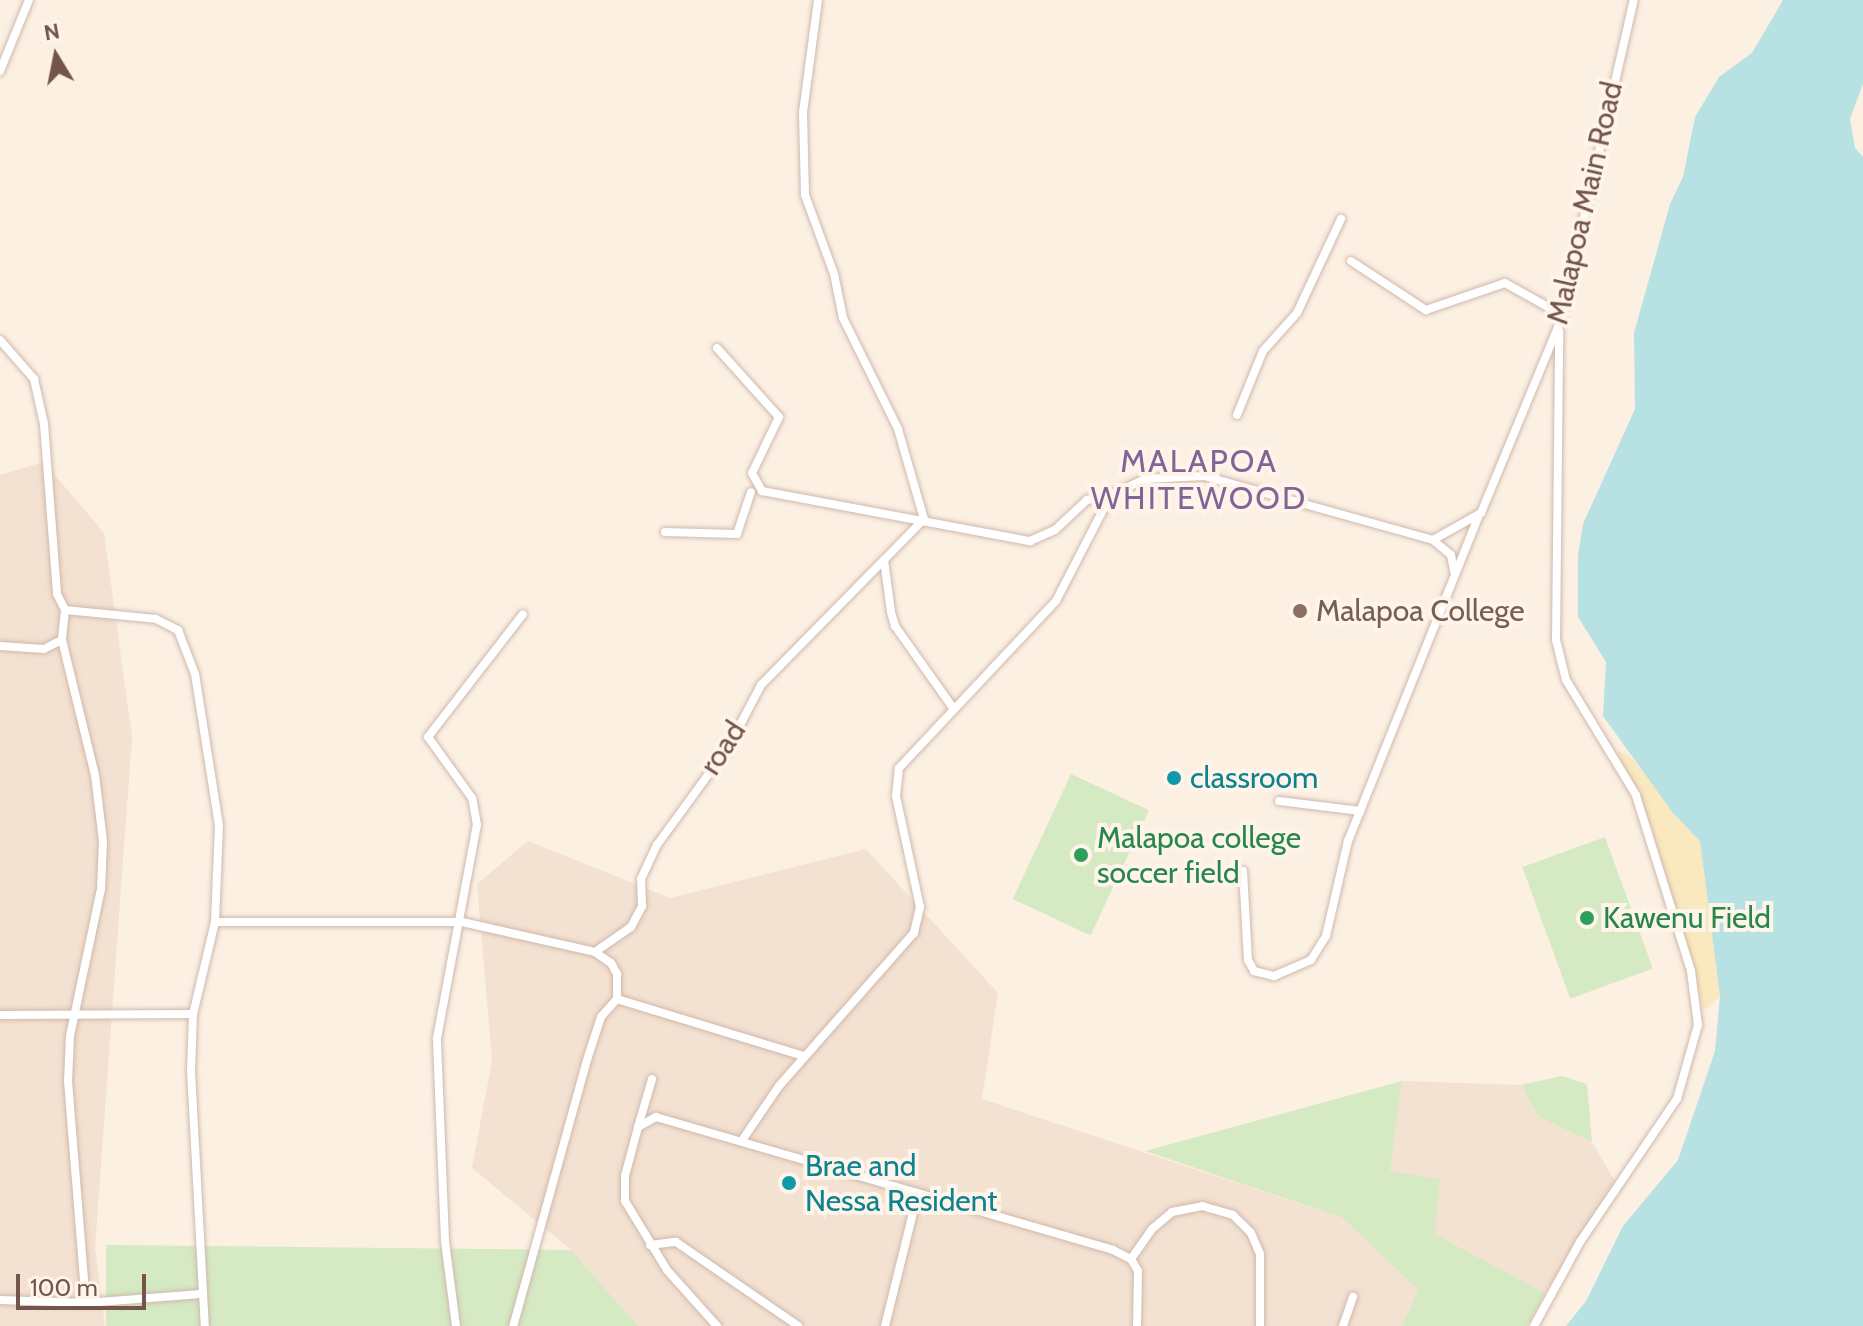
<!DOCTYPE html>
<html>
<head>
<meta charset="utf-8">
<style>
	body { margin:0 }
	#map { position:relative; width:1863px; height:1326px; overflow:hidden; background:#fcf0e3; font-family:Cabin,sans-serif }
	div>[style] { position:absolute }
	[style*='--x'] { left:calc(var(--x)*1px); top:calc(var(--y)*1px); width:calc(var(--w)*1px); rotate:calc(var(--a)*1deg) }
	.residential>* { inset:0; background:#f3e1d1 }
	.green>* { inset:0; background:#d5e9c2; transform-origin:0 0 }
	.sand>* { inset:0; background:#fae8be }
	.water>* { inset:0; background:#b8e1e4 }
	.roads { filter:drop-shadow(0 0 2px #cfb9ad) drop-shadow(0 0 2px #cfb9ad) }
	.street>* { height:8px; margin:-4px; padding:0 4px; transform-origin:4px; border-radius:4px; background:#fff }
	.dots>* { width:22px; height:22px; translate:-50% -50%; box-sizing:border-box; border:4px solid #fff4e9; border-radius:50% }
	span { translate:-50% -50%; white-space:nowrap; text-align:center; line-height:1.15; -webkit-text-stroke:8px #fff4e9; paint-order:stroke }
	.street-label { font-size:30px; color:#73554a }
	.education-label { font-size:30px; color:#785e54 }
	.left { translate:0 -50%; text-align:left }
	.culture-label { font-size:30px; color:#0d838f }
	.leisure-label { font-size:30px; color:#27864d }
	.neighbourhood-label { font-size:32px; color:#826596; letter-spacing:2px }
	.north { position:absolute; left:16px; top:16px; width:80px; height:80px; -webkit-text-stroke:6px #fff4e9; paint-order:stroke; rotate:350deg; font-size:22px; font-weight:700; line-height:32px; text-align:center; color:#73554a }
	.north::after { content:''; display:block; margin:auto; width:28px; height:36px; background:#73554a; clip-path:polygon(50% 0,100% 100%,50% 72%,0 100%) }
	.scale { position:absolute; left:16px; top:1274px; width:130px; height:36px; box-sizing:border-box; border:4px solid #73554a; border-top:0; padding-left:10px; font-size:24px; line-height:28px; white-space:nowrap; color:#73554a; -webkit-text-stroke:6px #fff4e9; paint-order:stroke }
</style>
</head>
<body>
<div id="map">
	<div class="residential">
		<div style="clip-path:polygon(44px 462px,104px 533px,132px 737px,95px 1247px,105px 1326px,0 1326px,0 475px)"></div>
		<div style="clip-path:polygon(528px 841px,670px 898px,866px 849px,998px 993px,982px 1099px,1343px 1218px,1418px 1290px,1402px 1326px,638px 1326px,571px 1250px,472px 1168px,492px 1060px,477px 884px)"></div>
		<div style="clip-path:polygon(1402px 1081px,1521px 1085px,1539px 1117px,1592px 1142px,1616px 1183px,1545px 1293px,1435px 1234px,1390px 1171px)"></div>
	</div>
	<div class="green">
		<div style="left:1071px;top:774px;width:86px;height:138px;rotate:25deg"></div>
		<div style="left:1605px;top:837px;width:140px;height:88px;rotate:70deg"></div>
		<div style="clip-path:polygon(1562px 1076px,1587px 1084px,1592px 1142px,1539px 1117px,1521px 1085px)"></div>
		<div style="clip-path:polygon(1402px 1081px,1390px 1171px,1440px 1179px,1435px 1234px,1545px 1293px,1527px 1326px,1402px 1326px,1418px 1290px,1343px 1218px,1145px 1151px)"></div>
		<div style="clip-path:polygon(106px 1245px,571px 1250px,638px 1326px,106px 1326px)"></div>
	</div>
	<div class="sand">
		<div style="clip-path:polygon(1617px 751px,1630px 756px,1700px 841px,1720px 996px,1704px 1011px,1652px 830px)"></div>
	</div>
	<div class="water">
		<div style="clip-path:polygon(1783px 0,1863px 0,1863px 84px,1850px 119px,1855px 148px,1863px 157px,1863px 1326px,1566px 1326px,1586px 1301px,1623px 1226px,1678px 1160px,1715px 1051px,1720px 996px,1700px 841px,1673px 813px,1603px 716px,1606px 662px,1578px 617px,1578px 555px,1583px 524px,1635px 409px,1634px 333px,1670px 204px,1683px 177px,1695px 117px,1719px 77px,1752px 53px)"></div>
	</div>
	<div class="roads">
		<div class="street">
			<div style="--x:818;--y:0;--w:114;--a:97.6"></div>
			<div style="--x:803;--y:113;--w:82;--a:88.6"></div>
			<div style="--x:805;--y:195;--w:84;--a:69.8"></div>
			<div style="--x:834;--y:274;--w:45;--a:78.4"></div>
			<div style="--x:843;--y:318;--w:124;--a:63.6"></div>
			<div style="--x:898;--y:429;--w:94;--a:73.9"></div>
			<div style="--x:0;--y:71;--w:77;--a:-67.8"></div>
			<div style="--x:1351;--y:261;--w:90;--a:33.2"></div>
			<div style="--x:1426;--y:310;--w:83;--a:-18.9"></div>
			<div style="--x:1505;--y:283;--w:65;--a:29.3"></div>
			<div style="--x:0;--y:340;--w:52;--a:48.9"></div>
			<div style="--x:34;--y:379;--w:46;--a:77.5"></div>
			<div style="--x:44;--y:424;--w:170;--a:85.6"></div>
			<div style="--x:57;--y:594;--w:18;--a:63"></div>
			<div style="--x:65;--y:610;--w:30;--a:96"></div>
			<div style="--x:62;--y:640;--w:139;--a:76.3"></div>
			<div style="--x:95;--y:775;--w:66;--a:83.1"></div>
			<div style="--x:103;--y:841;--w:48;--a:92.4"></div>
			<div style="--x:101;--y:889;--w:150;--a:101.9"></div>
			<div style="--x:70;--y:1036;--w:45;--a:92.5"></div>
			<div style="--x:68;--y:1081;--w:223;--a:85.4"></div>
			<div style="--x:717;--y:348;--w:93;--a:48.1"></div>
			<div style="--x:779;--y:417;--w:62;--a:115.7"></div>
			<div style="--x:752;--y:473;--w:21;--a:61"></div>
			<div style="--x:762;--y:491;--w:273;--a:10.6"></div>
			<div style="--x:1030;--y:541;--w:27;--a:-24"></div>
			<div style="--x:1055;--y:530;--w:44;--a:-43.2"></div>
			<div style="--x:1087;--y:500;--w:32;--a:-14"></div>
			<div style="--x:1237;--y:415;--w:69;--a:-67.9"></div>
			<div style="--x:1263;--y:351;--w:51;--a:-48.2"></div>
			<div style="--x:1297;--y:313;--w:104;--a:-64.9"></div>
			<div style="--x:924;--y:519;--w:57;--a:134.3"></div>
			<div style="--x:884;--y:560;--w:52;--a:82.3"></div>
			<div style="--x:891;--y:612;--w:15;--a:74"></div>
			<div style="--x:895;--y:626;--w:100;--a:54.7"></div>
			<div style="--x:665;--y:532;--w:72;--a:1.6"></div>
			<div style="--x:737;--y:534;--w:44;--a:-71.6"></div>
			<div style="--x:1433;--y:540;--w:23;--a:40"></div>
			<div style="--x:1451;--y:555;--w:16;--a:79"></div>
			<div style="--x:65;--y:610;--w:91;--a:5.6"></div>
			<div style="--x:156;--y:619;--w:25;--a:27"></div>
			<div style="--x:178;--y:630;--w:47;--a:68.9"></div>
			<div style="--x:195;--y:674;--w:153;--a:81"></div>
			<div style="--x:219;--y:825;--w:97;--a:92.4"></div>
			<div style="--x:215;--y:922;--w:95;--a:103.4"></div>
			<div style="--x:193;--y:1014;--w:57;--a:92"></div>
			<div style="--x:191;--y:1071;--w:255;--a:86.9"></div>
			<div style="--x:0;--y:646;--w:44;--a:3.9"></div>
			<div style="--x:44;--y:649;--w:20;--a:-27"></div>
			<div style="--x:1279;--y:801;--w:82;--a:7"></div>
			<div style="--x:1243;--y:871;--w:89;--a:86.8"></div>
			<div style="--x:1248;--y:960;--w:13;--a:61"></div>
			<div style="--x:1254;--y:971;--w:21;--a:14"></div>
			<div style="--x:1274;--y:976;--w:40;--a:-23.4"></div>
			<div style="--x:1311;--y:960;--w:28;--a:-58"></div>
			<div style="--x:1326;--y:936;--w:98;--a:-77"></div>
			<div style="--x:1348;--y:841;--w:349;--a:-68.1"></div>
			<div style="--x:215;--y:922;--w:247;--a:0"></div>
			<div style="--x:462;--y:922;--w:136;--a:12.7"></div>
			<div style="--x:595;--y:952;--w:19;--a:35"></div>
			<div style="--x:611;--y:963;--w:13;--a:61"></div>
			<div style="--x:617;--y:974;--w:25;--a:90"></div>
			<div style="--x:617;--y:999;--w:24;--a:132"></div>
			<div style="--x:601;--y:1017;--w:45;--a:108"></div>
			<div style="--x:587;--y:1060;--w:276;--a:105.5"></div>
			<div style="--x:595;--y:952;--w:44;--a:-34.8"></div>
			<div style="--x:631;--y:927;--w:24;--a:-62"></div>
			<div style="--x:642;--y:906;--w:27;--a:-92"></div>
			<div style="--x:641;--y:879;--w:38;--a:-65"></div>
			<div style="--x:657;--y:845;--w:122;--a:-54"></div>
			<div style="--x:729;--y:746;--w:69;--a:-62.3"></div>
			<div style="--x:761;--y:685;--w:175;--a:-45.5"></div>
			<div style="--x:617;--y:999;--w:195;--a:17"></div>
			<div style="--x:0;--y:1015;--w:193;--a:-0.3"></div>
			<div style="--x:638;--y:1127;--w:50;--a:-73.7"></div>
			<div style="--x:743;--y:1139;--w:64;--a:-55.8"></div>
			<div style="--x:779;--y:1086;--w:204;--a:-48.6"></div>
			<div style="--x:914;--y:933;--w:27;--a:-77"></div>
			<div style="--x:920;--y:907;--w:114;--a:-102.2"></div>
			<div style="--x:896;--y:796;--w:28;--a:-84"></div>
			<div style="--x:899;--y:768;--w:229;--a:-46.8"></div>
			<div style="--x:1056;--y:601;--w:102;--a:-62.7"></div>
			<div style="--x:1103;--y:510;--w:23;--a:-50"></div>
			<div style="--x:1118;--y:492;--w:30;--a:-26"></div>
			<div style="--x:1145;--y:479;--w:59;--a:-2.9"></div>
			<div style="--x:1204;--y:476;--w:238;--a:15.6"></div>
			<div style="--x:1433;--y:540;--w:55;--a:-29.4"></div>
			<div style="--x:1481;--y:513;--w:207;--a:-67.5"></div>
			<div style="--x:1560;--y:322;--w:330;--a:-77.1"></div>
			<div style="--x:650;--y:1245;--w:26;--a:-7"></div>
			<div style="--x:676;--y:1242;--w:148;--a:34.5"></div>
			<div style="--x:1131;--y:1259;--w:37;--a:-55"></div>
			<div style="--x:1152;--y:1229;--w:26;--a:-40"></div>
			<div style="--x:1172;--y:1212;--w:31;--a:-11"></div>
			<div style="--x:1202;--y:1206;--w:32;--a:16"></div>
			<div style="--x:1233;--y:1215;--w:25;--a:45"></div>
			<div style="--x:1251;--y:1233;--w:23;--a:67"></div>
			<div style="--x:1260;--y:1254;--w:72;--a:90"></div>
			<div style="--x:0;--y:1300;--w:86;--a:2"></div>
			<div style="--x:86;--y:1303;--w:115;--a:-4.5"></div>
			<div style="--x:456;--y:1326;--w:86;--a:-97.4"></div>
			<div style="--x:445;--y:1241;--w:203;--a:-92.3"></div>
			<div style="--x:437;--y:1038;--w:217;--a:-79.4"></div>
			<div style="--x:477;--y:825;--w:27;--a:-100"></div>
			<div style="--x:472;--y:798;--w:75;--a:-125.8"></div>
			<div style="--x:428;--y:737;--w:155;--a:-52.3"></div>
			<div style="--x:717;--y:1326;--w:75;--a:-131.8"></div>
			<div style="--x:667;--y:1270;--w:81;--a:-121.3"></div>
			<div style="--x:625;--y:1201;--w:25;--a:-90"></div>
			<div style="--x:625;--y:1176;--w:51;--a:-75.1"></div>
			<div style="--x:638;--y:1127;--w:21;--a:-29"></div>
			<div style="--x:656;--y:1117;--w:476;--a:16.2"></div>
			<div style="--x:1113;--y:1250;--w:20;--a:27"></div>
			<div style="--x:1131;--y:1259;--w:14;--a:60"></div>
			<div style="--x:1138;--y:1271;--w:55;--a:91"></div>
			<div style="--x:885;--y:1326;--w:137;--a:-76.1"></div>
			<div style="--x:1343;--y:1326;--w:31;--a:-71"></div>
			<div style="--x:1534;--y:1326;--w:96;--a:-61.3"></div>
			<div style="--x:1580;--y:1242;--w:173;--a:-55.9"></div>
			<div style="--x:1677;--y:1099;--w:77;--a:-74.2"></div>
			<div style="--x:1698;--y:1025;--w:54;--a:-97.4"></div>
			<div style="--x:1691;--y:971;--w:184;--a:-107.4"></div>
			<div style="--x:1636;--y:795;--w:135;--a:-121.3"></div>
			<div style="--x:1566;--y:680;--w:41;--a:-104"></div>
			<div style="--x:1556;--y:640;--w:309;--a:-89.4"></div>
		</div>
	</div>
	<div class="dots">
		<div style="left:1300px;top:611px;background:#8d6e63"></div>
		<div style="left:1174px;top:778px;background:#0f9aa8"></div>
		<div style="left:1081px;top:855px;background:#2e9e5b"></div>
		<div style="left:1587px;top:918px;background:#2e9e5b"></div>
		<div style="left:789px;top:1183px;background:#0f9aa8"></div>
	</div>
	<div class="street-label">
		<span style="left:1585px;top:203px;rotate:-77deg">Malapoa Main Road</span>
		<span style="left:723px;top:748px;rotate:-57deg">road</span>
	</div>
	<div class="education-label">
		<span class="left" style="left:1316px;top:611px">Malapoa College</span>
	</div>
	<div class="culture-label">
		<span class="left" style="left:1190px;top:778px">classroom</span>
		<span class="left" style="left:805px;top:1183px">Brae and<br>Nessa Resident</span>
	</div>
	<div class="leisure-label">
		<span class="left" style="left:1097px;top:855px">Malapoa college<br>soccer field</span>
		<span class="left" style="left:1603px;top:918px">Kawenu Field</span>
	</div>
	<div class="neighbourhood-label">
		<span style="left:1199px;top:480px">MALAPOA<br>WHITEWOOD</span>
	</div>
	<div class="north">N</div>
	<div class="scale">100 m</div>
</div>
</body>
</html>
